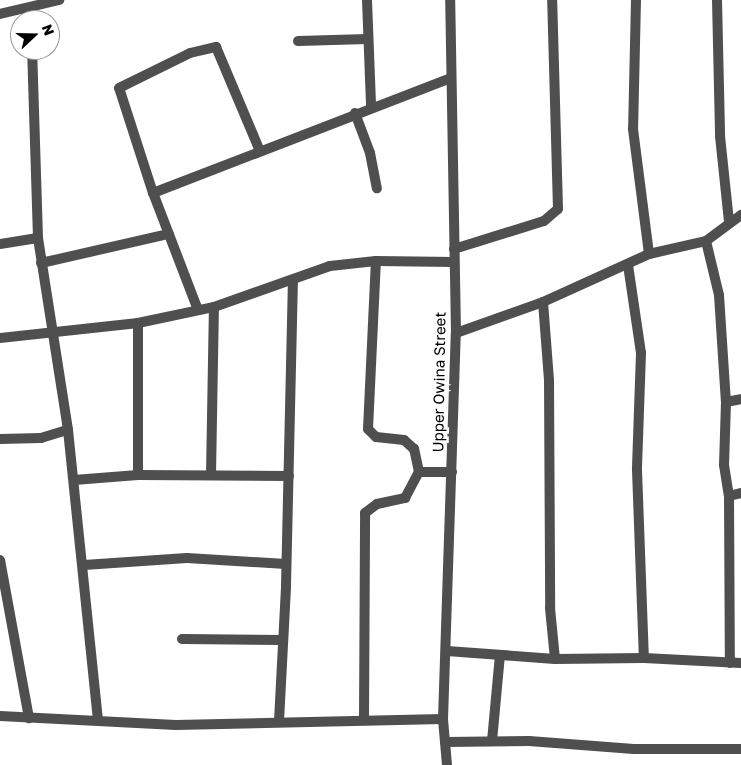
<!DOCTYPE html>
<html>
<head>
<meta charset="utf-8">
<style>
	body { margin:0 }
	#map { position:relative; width:741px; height:765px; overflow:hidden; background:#fff; font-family:"Golos Text",sans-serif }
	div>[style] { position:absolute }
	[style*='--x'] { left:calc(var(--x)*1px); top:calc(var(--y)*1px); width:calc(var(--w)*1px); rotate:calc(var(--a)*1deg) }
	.minor>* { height:10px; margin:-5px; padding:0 5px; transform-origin:5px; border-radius:5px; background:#4f4f4f }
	span { translate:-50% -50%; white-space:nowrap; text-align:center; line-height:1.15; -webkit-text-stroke:5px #fff; paint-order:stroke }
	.street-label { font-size:15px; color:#000 }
	.north { position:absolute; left:10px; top:10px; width:50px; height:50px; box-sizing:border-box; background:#fff; border:1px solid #999; border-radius:50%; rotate:69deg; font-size:14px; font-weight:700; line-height:20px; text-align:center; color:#000 }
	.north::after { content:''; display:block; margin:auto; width:18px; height:22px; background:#000; clip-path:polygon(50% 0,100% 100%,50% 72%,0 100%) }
</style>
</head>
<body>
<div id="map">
	<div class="minor">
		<div style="--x:367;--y:0;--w:106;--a:87.8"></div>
		<div style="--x:636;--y:0;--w:129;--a:91.3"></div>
		<div style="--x:633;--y:129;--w:126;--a:82.7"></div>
		<div style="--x:717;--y:0;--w:136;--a:88.7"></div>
		<div style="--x:720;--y:136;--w:86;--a:84"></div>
		<div style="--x:0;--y:14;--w:61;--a:-13.3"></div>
		<div style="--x:298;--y:41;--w:70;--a:-1.6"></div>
		<div style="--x:355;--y:113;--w:43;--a:69.4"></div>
		<div style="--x:370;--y:153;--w:36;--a:79"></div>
		<div style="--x:153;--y:193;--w:319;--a:-21.1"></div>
		<div style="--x:38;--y:238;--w:194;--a:81.1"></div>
		<div style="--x:68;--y:430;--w:291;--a:84.1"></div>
		<div style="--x:706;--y:241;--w:56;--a:76.5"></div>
		<div style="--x:719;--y:295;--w:107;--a:86.3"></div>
		<div style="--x:726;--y:402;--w:15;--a:-11"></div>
		<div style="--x:0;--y:244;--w:38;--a:-9"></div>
		<div style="--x:38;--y:238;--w:188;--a:-91.8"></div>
		<div style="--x:454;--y:249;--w:94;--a:-17.3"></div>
		<div style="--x:544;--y:221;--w:18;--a:-41"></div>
		<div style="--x:558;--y:209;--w:209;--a:-91.6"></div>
		<div style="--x:41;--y:263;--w:131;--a:-12.8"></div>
		<div style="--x:628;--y:265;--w:89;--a:81.6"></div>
		<div style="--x:641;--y:353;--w:117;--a:92"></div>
		<div style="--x:637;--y:470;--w:188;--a:87.9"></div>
		<div style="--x:543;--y:302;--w:78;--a:85.6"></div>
		<div style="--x:549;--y:380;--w:228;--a:89.7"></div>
		<div style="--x:550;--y:608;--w:51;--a:84.4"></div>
		<div style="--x:198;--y:310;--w:125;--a:-111"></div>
		<div style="--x:153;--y:193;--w:110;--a:-107.9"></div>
		<div style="--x:119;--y:88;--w:79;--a:-26.2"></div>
		<div style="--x:190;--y:53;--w:27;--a:-13"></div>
		<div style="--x:216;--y:47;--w:113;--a:67.1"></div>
		<div style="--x:456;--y:333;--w:92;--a:-19.6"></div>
		<div style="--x:543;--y:302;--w:116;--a:-24.4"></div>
		<div style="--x:649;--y:254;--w:58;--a:-12.8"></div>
		<div style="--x:706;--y:241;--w:44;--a:-36.6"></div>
		<div style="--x:0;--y:338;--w:139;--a:-6.2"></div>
		<div style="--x:138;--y:323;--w:78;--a:-11.9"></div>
		<div style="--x:214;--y:307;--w:123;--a:-19.5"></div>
		<div style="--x:330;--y:266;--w:46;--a:-6.2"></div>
		<div style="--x:376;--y:261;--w:78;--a:0.7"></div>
		<div style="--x:726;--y:402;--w:63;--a:91.8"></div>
		<div style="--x:724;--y:465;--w:31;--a:81"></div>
		<div style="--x:729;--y:496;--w:167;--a:89.7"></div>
		<div style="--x:0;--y:439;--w:41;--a:-1.4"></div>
		<div style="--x:41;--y:438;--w:28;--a:-17"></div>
		<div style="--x:419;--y:472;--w:33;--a:0"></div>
		<div style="--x:138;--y:475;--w:152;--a:-90"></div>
		<div style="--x:211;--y:475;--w:168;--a:-89"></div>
		<div style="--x:74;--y:480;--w:64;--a:-4.5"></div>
		<div style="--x:138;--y:475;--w:151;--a:0.4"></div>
		<div style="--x:729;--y:496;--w:12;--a:-14"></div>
		<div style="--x:0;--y:560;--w:161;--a:79.6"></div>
		<div style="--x:84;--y:565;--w:103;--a:-3.9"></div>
		<div style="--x:187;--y:558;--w:99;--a:3.5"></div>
		<div style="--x:182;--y:639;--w:100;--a:0.6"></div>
		<div style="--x:447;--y:651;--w:108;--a:4.2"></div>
		<div style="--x:555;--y:659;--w:89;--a:-0.6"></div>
		<div style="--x:644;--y:658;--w:97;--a:3"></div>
		<div style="--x:0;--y:716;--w:176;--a:2.9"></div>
		<div style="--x:176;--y:725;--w:267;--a:-1.3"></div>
		<div style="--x:364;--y:720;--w:207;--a:-89.7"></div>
		<div style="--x:365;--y:513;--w:15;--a:-37"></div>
		<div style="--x:377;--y:504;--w:29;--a:-12"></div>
		<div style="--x:405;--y:498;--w:30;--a:-62"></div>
		<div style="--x:419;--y:472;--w:24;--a:-102"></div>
		<div style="--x:414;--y:449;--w:13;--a:-138"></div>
		<div style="--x:404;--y:440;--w:28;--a:-174"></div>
		<div style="--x:376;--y:437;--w:11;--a:-135"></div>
		<div style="--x:368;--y:429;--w:168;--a:-87.3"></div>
		<div style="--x:279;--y:721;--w:135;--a:-87"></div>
		<div style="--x:286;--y:586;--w:306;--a:-88.7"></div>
		<div style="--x:492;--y:741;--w:86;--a:-84.7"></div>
		<div style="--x:445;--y:742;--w:84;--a:-0.7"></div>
		<div style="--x:529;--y:741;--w:105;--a:4.4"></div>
		<div style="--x:634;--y:749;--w:107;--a:0"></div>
		<div style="--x:447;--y:765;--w:46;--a:-95"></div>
		<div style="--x:443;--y:719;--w:386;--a:-88.1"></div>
		<div style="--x:456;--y:333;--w:333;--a:-91"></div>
	</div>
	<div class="street-label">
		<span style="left:439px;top:382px;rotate:-89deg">Upper Owina Street</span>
	</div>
	<div class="north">N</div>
</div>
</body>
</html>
